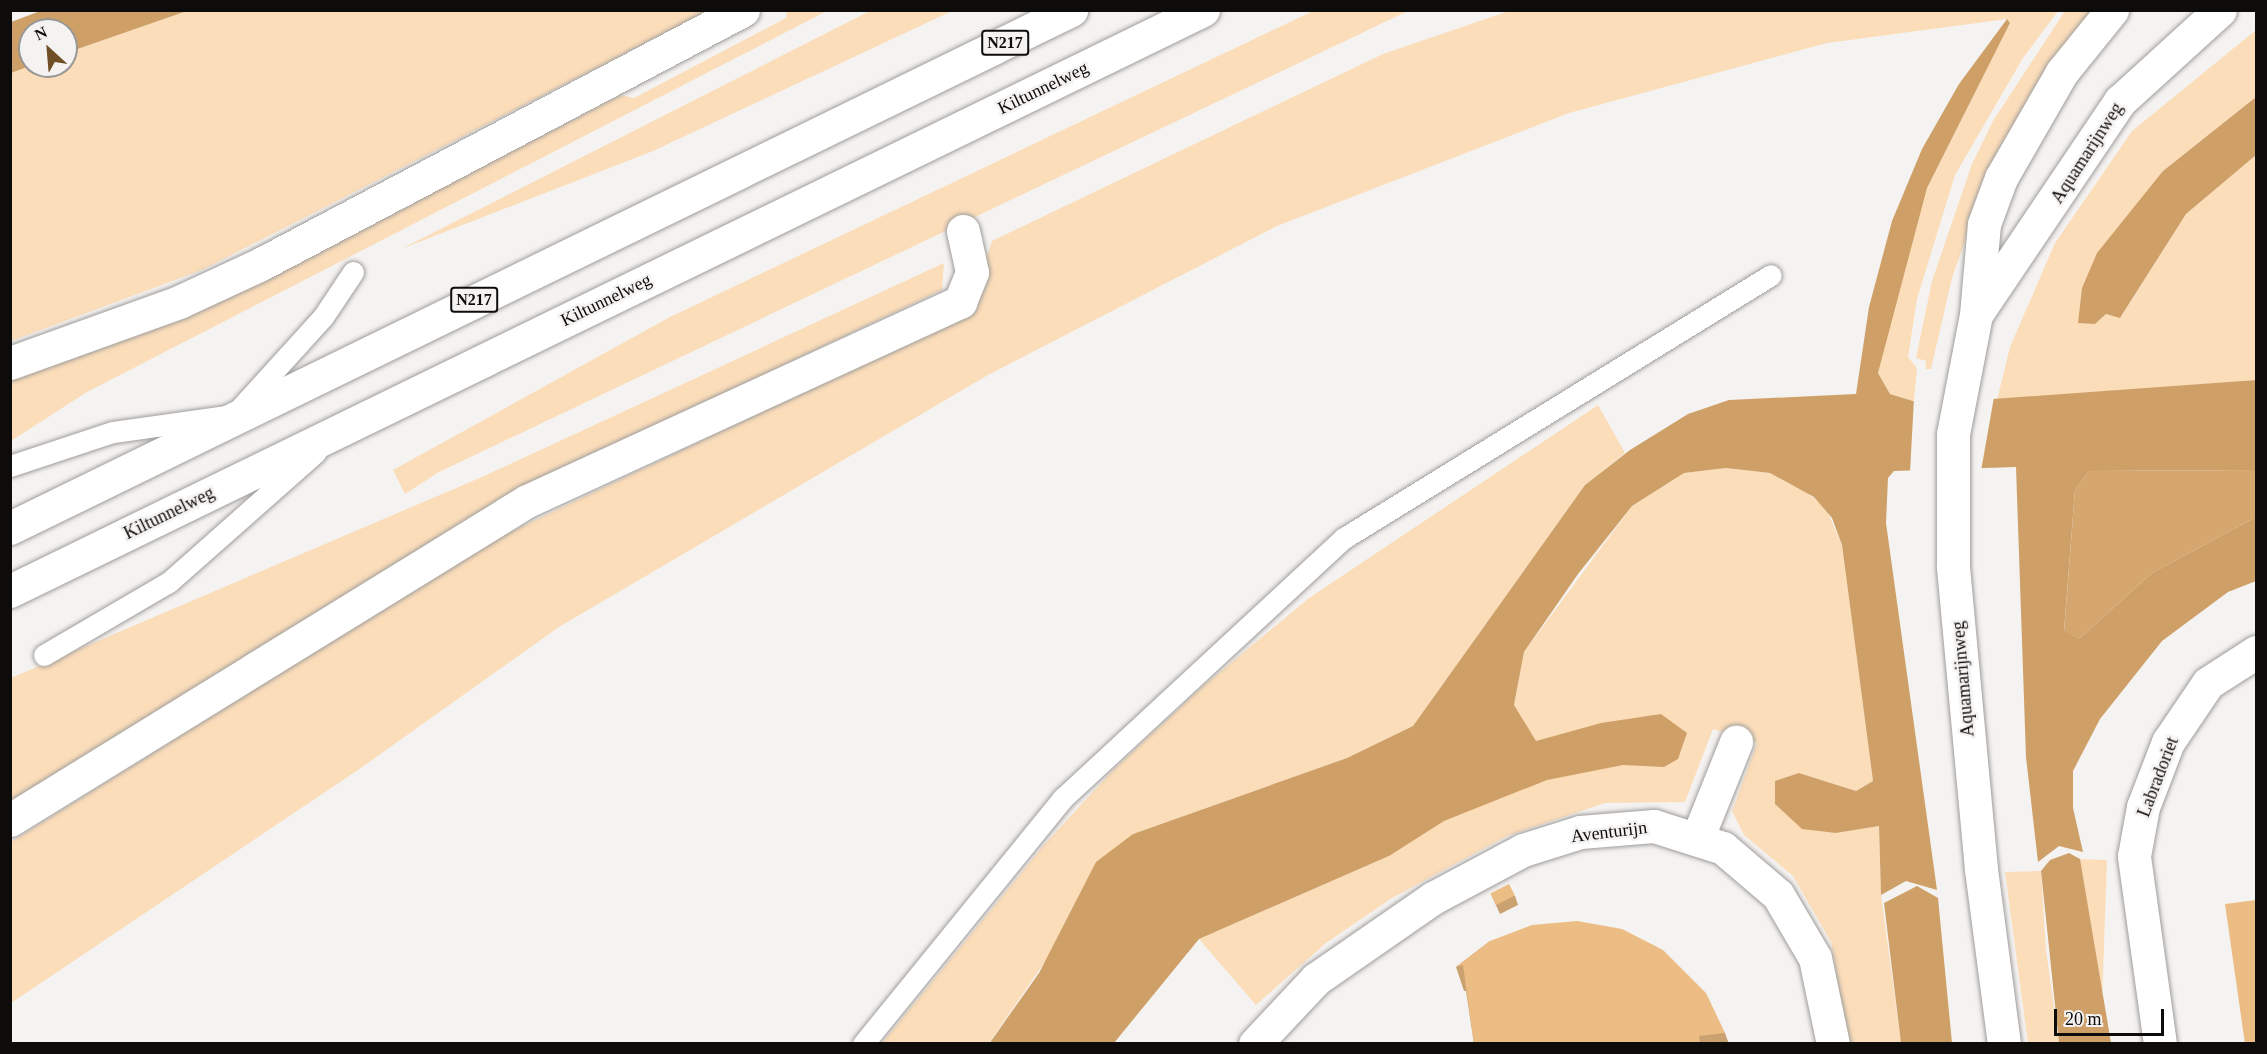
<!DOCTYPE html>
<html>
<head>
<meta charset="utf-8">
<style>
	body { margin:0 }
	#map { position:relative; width:2267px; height:1054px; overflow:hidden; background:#f5f3f1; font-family:"Times New Roman",serif }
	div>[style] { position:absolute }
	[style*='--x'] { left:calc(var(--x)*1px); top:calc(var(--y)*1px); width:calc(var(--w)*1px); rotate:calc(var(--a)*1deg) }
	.green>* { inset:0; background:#fbddba; transform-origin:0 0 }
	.forest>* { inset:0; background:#d5a76f }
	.water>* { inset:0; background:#cea068 }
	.pier>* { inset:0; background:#f5f3f1 }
	.roads { filter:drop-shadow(0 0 2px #9f9d9b) drop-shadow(0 0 2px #9f9d9b) }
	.service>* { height:21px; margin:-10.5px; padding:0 10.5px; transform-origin:10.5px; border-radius:10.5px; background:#fff }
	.minor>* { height:33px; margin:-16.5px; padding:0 16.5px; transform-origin:16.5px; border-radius:16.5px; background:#fff }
	.tertiary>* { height:33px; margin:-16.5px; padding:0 16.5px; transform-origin:16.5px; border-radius:16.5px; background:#fff }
	.primary>* { height:33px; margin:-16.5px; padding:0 16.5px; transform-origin:16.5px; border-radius:16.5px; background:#fff }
	.wall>* { inset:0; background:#caa271 }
	.building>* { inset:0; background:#ebbc83; transform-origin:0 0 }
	span { translate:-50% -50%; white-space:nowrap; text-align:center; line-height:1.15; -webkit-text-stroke:5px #f5f3f1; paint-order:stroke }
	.shield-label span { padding:2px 4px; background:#f5f3f1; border:2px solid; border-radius:4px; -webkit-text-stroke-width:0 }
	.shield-label { font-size:16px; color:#0d0c0b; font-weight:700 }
	.street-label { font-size:18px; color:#0d0c0b }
	.frame { position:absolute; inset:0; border:12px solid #0d0c0b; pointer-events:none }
	.north { position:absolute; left:18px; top:18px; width:60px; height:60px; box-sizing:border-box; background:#f5f3f1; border:2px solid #989795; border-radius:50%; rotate:334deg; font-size:16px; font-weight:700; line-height:24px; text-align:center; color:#0d0c0b }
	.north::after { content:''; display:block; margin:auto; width:21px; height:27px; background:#6f4f25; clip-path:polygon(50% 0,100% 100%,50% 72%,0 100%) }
	.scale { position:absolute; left:2054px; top:1009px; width:110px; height:27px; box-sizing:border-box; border:3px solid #0d0c0b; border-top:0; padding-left:8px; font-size:18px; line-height:21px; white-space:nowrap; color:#0d0c0b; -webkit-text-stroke:4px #f5f3f1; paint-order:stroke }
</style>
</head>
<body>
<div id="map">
	<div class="green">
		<div style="clip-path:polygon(187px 11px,708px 11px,202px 270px,11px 341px,11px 73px,30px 66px,66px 66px,66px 53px)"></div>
		<div style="clip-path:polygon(787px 11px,827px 11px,87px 392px,11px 441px,11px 375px,234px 294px,621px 95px,634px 98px,786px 18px)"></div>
		<div style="clip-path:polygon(870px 11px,952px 11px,653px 151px,401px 249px)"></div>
		<div style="clip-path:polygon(1313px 11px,1408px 11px,439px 472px,405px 494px,393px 470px,670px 317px)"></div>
		<div style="clip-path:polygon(1509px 11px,2058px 11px,2023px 58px,1955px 175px,1917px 299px,1908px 357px,1917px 368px,1914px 401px,1890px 394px,1878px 373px,1899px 277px,1927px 188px,2010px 23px,2007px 19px,1827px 43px,1569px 113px,1277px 226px,988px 375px,559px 627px,358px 770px,11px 1003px,11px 842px,489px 542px,886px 353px,984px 265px,992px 241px,1383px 54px)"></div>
		<div style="clip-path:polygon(2065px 11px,2091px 11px,1987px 180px,1952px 278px,1931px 369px,1926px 369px,1926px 361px,1916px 358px,1932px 281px,1972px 164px,1993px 121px)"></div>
		<div style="clip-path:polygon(2256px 30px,2256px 97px,2163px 171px,2078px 322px,2095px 324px,2106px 314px,2121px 317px,2186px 214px,2256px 155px,2256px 380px,1997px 400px,2010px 347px,2055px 243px,2132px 131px)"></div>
		<div style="clip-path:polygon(944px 263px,942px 290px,535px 483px,11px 804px,11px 678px,482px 477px)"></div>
		<div style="clip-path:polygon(1598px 405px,1625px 453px,1585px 485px,1413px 726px,1347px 758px,1133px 834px,989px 1043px,881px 1044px,1044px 845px,1114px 769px,1203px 686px,1309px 598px)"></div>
		<div style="clip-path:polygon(1726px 468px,1770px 473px,1795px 484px,1825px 506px,1842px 545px,1873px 781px,1856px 791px,1799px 773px,1836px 833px,1879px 826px,1881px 895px,1901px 1043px,1848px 1043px,1831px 942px,1793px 876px,1744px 835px,1732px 811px,1757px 743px,1713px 729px,1685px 802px,1605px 803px,1507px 836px,1392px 898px,1326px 943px,1256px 1005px,1199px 939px,1389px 856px,1519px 720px,1514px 705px,1524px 652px,1632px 506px,1684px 473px)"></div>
		<div style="left:2080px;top:859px;width:27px;height:187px;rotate:2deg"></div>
		<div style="clip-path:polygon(2041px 871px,2046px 950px,2059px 1043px,2028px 1043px,2005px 872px)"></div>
	</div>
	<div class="forest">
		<div style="clip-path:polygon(2256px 470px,2256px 517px,2152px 573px,2079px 639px,2064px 632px,2075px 490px,2089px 471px)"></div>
	</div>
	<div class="water">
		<div style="clip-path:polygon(43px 10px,187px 10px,187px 11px,66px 53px,66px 30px,30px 30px,30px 66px,11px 73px,11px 22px)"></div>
		<div style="clip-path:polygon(2007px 19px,2010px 23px,1927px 188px,1878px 373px,1890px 394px,1923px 404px,2256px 380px,2256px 470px,2089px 471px,2075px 490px,2064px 631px,2079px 639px,2152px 573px,2256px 517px,2256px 581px,2228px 592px,2162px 641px,2100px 719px,2073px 771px,2073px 808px,2083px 852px,2059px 846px,2038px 862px,2026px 757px,2016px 467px,1894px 471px,1888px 478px,1886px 523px,1937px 890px,1906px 881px,1881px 895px,1879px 826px,1836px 833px,1802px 829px,1775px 804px,1775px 781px,1799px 773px,1856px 791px,1873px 781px,1842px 545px,1832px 518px,1814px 497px,1770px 473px,1726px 468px,1684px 473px,1632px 506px,1578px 574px,1524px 652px,1514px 705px,1536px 741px,1601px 723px,1661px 714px,1687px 733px,1678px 759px,1664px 767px,1623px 765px,1547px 780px,1444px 821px,1389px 856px,1199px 939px,1114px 1043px,989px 1044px,1039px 973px,1096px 862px,1133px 834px,1347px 758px,1413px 726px,1585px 485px,1630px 450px,1688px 414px,1729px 400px,1856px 394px,1869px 307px,1892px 221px,1922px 149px,1959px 84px)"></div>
		<div style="clip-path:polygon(2256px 97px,2256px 155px,2186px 214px,2120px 318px,2106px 314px,2095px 324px,2078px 323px,2082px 288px,2097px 253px,2163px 171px)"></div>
		<div style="clip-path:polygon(2069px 853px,2080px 859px,2111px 1043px,2059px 1043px,2041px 871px,2050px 860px)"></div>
		<div style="clip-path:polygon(1917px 886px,1938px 898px,1952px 1043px,1901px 1043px,1884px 903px)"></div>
	</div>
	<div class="pier">
		<div style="clip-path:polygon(1923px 397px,1994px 397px,1981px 471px,1910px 473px,1914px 398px)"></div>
	</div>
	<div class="roads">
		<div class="service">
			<div style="--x:10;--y:466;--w:108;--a:-18.3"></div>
			<div style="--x:113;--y:432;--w:122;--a:-8"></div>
			<div style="--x:234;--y:415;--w:132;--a:-47.8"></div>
			<div style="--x:323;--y:317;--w:54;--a:-56.3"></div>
			<div style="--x:44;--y:655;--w:145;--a:-30.3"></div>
			<div style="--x:169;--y:582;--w:196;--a:-41.5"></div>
			<div style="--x:863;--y:1044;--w:317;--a:-50.9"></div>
			<div style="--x:1063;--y:798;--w:383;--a:-42.8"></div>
			<div style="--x:1344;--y:538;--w:501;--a:-31.63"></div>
		</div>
		<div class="minor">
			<div style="--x:10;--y:363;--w:180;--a:-19.8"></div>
			<div style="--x:179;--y:302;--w:88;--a:-24.8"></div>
			<div style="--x:259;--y:265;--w:547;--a:-27.78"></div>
			<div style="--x:10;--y:820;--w:607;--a:-31.68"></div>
			<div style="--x:527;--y:501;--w:477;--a:-24.7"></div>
			<div style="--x:960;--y:302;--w:32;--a:-68"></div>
			<div style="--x:972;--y:272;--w:42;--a:-102.4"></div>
			<div style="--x:1697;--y:839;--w:105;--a:-68.1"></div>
			<div style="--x:1255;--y:1044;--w:89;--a:-46.8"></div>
			<div style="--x:1316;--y:979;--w:142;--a:-34.7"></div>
			<div style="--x:1433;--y:898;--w:102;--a:-28.1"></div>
			<div style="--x:1523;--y:850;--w:60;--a:-17.5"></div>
			<div style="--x:1580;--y:832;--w:74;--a:-4.6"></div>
			<div style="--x:1654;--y:826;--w:72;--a:17.7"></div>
			<div style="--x:1723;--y:848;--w:72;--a:40.5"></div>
			<div style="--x:1778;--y:895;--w:73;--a:59.6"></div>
			<div style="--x:1815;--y:958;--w:88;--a:78.2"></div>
			<div style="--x:2160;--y:1044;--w:190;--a:-97.9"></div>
			<div style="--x:2134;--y:856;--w:50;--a:-79.6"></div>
			<div style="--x:2143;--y:807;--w:70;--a:-69"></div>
			<div style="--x:2168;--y:742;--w:71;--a:-55.9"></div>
			<div style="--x:2208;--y:683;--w:57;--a:-32.9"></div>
		</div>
		<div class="tertiary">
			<div style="--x:1977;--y:313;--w:256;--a:-56"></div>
			<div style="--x:2120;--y:101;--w:135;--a:-42.3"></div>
			<div style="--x:2004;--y:1044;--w:177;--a:-97.5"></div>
			<div style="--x:1981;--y:869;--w:305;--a:-95.3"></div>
			<div style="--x:1953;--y:565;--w:131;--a:-90"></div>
			<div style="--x:1953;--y:434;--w:121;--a:-79.1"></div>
			<div style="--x:1976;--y:315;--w:91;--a:-85"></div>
			<div style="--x:1984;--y:224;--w:49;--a:-69.7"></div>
			<div style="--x:2001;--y:178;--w:122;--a:-60.1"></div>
			<div style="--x:2062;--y:72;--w:80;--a:-51.1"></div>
		</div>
		<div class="primary">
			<div style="--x:10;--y:528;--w:1181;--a:-26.02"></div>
			<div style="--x:10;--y:591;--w:1327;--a:-25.97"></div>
		</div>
	</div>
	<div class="wall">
		<div style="clip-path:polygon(1491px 894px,1515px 896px,1518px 905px,1500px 914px)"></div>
		<div style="clip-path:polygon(1490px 941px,1725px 1033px,1729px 1044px,1474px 1044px,1466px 991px,1464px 991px,1456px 967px)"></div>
	</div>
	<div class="building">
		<div style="left:1509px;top:884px;width:13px;height:21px;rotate:63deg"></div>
		<div style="clip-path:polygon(2256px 900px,2256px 1044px,2245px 1044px,2225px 904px)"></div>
		<div style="clip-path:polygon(1577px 921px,1622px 929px,1663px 950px,1706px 993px,1725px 1033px,1699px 1036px,1700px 1044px,1474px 1044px,1463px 965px,1456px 967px,1490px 941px,1532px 925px)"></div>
	</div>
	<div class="shield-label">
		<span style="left:1005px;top:43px">N217</span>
		<span style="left:474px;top:300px">N217</span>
	</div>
	<div class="street-label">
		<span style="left:1043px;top:88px;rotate:-26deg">Kiltunnelweg</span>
		<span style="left:2087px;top:153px;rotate:-57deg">Aquamarijnweg</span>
		<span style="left:606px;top:300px;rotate:-26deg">Kiltunnelweg</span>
		<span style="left:169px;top:513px;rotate:-26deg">Kiltunnelweg</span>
		<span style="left:1963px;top:679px;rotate:-95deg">Aquamarijnweg</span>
		<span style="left:2158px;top:777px;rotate:-69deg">Labradoriet</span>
		<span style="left:1609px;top:832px;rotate:-7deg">Aventurijn</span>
	</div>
	<div class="frame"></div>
	<div class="north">N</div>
	<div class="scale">20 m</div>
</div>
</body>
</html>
